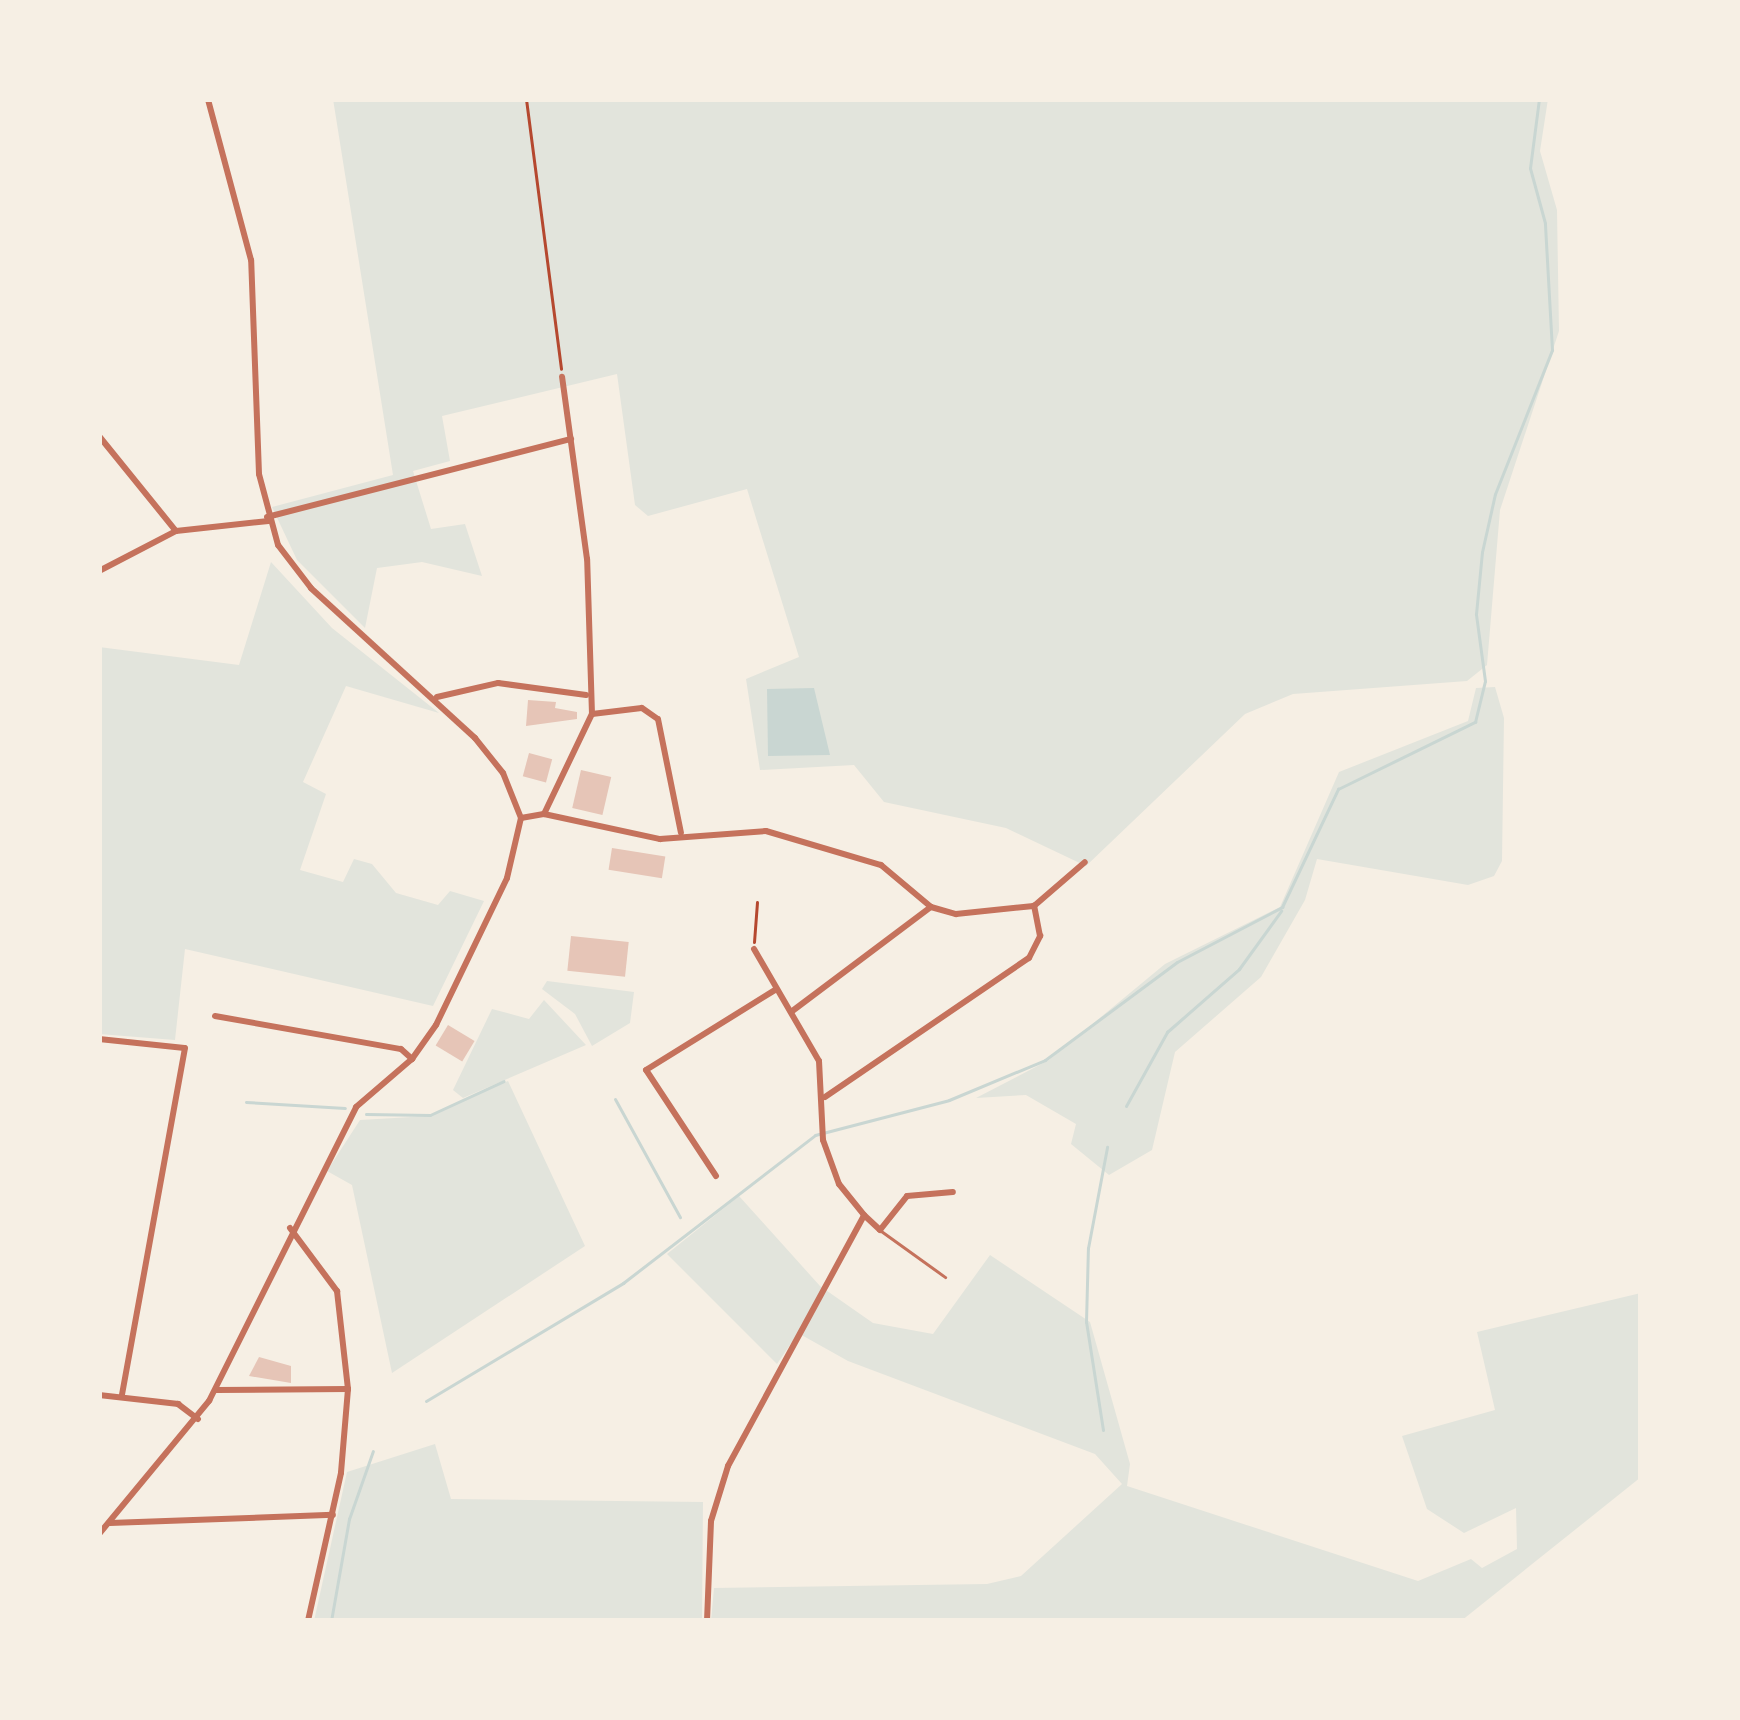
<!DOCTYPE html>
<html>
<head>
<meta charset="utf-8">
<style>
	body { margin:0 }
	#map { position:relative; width:1740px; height:1720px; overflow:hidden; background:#f6efe4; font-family:Figtree,sans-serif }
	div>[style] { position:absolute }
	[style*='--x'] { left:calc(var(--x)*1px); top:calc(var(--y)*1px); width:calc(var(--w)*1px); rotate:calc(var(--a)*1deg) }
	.green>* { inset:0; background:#e2e4dc }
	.water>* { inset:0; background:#c9d6d2 }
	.stream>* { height:3px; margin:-1.5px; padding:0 1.5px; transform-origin:1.5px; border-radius:1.5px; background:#c9d6d2 }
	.building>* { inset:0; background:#e6c5b7; transform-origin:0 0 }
	.path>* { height:3px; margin:-1.5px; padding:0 1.5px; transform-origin:1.5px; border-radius:1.5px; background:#b5482f }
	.service>* { height:3px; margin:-1.5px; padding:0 1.5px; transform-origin:1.5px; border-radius:1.5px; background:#c5725c }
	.minor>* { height:6px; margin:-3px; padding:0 3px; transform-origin:3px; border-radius:3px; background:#c5725c }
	span { translate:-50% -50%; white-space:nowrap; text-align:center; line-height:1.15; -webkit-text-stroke:12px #f6efe4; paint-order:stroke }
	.frame { position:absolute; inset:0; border:102px solid #f6efe4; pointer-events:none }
</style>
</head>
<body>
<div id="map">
	<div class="green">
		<div style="clip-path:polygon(333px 99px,1548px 99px,1540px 151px,1557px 210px,1559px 331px,1500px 510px,1487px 665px,1467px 681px,1293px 694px,1245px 714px,1086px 866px,1006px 828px,884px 802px,854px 765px,760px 770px,746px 679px,799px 657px,747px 489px,648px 516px,635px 505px,617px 374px,442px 416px,450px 461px,413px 471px,431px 529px,465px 524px,482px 576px,422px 562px,377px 568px,365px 628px,297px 560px,272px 507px,393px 475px)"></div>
		<div style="clip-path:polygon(271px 562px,332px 628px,439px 713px,346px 686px,303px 782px,326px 794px,300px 870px,343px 882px,354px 859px,372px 864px,396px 893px,438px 905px,450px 891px,484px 901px,433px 1006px,185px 949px,175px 1040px,99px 1034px,99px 647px,239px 665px)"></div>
		<div style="clip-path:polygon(1495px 687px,1504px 718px,1502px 861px,1494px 876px,1468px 885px,1317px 859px,1305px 900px,1261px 977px,1175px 1052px,1152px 1150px,1109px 1175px,1071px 1144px,1076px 1124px,1026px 1095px,976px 1098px,1049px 1060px,1165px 964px,1280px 907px,1339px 772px,1468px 721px,1476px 688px)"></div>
		<div style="clip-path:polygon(547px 981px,634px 992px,630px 1023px,592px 1046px,575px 1014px,542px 989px)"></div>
		<div style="clip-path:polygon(544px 1000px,586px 1045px,463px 1098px,453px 1090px,492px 1009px,529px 1019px)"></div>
		<div style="clip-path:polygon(508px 1081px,585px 1246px,392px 1373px,352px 1185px,327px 1171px,360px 1120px,429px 1116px)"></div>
		<div style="clip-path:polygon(739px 1196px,820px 1286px,873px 1323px,933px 1334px,990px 1255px,1090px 1322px,1130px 1464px,1127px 1486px,1418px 1581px,1471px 1559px,1482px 1568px,1517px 1549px,1516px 1508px,1464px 1533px,1427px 1509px,1402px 1436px,1495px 1410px,1477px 1332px,1641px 1293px,1641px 1477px,1461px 1621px,711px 1621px,714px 1588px,987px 1584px,1021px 1576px,1122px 1484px,1095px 1454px,848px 1361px,798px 1333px,777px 1364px,667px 1254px)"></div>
		<div style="clip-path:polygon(435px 1444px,451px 1499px,703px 1502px,702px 1621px,314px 1621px,347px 1472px)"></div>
	</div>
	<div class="water">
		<div style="clip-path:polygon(814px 688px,830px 755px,768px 756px,767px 689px)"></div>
	</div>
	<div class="stream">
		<div style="--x:615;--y:1099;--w:135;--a:61.2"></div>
		<div style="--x:246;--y:1102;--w:99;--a:3.5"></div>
		<div style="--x:1126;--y:1106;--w:85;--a:-61"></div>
		<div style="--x:1167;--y:1032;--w:96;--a:-41.2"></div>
		<div style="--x:1239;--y:969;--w:72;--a:-54.1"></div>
		<div style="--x:366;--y:1114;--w:64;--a:0.9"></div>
		<div style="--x:430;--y:1115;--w:81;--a:-24.7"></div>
		<div style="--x:426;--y:1401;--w:230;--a:-30.9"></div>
		<div style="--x:623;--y:1283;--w:242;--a:-37.6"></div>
		<div style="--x:815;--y:1135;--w:138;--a:-14.6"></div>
		<div style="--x:949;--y:1100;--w:104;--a:-22.6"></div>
		<div style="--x:1045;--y:1060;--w:164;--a:-36.6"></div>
		<div style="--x:1177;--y:962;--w:119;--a:-27.6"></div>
		<div style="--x:1282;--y:907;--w:131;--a:-64.6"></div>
		<div style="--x:1338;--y:789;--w:153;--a:-26.1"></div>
		<div style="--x:1475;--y:722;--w:42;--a:-76.3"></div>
		<div style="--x:1485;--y:681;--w:68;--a:-97.7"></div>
		<div style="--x:1476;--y:614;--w:62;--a:-84.5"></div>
		<div style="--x:1482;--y:552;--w:59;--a:-77.4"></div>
		<div style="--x:1495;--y:494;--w:155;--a:-68.4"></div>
		<div style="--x:1552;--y:350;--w:127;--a:-93.2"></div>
		<div style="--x:1545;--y:223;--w:57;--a:-105.3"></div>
		<div style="--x:1530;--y:168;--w:70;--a:-82.6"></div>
		<div style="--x:1103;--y:1430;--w:109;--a:-98.9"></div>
		<div style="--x:1086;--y:1322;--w:74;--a:-88.5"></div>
		<div style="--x:1088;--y:1248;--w:103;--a:-79.3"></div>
		<div style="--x:331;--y:1621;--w:104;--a:-80"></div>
		<div style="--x:349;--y:1519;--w:72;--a:-70.6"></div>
	</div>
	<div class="building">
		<div style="clip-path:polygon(528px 700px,556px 702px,555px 708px,577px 712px,577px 719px,526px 726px)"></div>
		<div style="left:529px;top:753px;width:24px;height:24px;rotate:15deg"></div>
		<div style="left:581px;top:770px;width:31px;height:39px;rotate:13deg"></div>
		<div style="left:612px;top:848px;width:54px;height:22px;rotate:9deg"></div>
		<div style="left:571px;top:936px;width:58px;height:35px;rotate:6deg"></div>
		<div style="left:448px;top:1025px;width:31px;height:24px;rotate:31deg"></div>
		<div style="clip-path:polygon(259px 1357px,291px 1366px,291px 1383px,249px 1376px)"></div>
	</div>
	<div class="path">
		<div style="--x:526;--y:99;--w:272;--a:82.6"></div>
		<div style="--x:754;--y:942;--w:40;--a:-85.7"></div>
	</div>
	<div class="service">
		<div style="--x:881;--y:1231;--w:79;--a:35.7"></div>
	</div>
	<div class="minor">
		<div style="--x:99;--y:436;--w:122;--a:51"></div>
		<div style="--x:267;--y:517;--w:314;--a:-14.4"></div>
		<div style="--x:99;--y:571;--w:87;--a:-27.5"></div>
		<div style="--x:176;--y:531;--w:93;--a:-6.2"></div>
		<div style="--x:437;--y:697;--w:63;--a:-12.9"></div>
		<div style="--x:498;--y:683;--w:89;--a:7.8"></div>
		<div style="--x:592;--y:714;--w:50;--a:-6.8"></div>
		<div style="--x:642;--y:708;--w:19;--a:35"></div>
		<div style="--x:658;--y:719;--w:116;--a:78.6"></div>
		<div style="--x:544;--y:814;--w:111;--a:-64.4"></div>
		<div style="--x:592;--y:714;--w:155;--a:-91.8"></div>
		<div style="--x:587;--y:559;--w:184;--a:-97.8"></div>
		<div style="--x:521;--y:818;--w:23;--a:-10"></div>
		<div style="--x:544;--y:814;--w:119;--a:12.2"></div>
		<div style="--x:660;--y:839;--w:106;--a:-4.3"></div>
		<div style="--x:766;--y:831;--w:120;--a:16.5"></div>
		<div style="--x:881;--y:865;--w:65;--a:40"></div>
		<div style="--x:931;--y:907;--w:26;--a:16"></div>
		<div style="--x:956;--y:914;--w:78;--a:-5.9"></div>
		<div style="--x:1034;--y:906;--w:67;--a:-40.8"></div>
		<div style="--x:754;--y:949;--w:129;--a:59.9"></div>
		<div style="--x:819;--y:1061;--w:79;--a:87.1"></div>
		<div style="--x:823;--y:1140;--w:47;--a:70"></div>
		<div style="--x:839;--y:1184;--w:40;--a:51"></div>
		<div style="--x:864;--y:1215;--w:22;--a:43"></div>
		<div style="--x:880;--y:1230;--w:43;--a:-51.5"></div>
		<div style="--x:907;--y:1196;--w:46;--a:-5"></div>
		<div style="--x:791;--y:1012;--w:175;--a:-36.9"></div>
		<div style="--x:215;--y:1016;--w:189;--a:10.1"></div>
		<div style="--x:401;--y:1049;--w:15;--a:42"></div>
		<div style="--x:99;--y:1039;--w:86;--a:6"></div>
		<div style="--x:185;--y:1048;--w:352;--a:100.3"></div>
		<div style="--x:825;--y:1097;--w:247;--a:-34.3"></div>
		<div style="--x:1029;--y:958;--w:25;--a:-63"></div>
		<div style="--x:1040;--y:936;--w:31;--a:-101"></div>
		<div style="--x:716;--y:1176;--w:127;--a:-123.4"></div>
		<div style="--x:646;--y:1070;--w:152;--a:-31.8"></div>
		<div style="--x:290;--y:1228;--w:79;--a:53.3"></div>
		<div style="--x:337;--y:1291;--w:99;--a:83.6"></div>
		<div style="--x:348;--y:1389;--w:84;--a:94.8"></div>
		<div style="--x:341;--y:1473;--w:152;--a:102.6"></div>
		<div style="--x:216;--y:1390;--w:132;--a:-0.4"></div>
		<div style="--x:99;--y:1395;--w:80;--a:6.5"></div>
		<div style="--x:178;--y:1404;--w:25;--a:37"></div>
		<div style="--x:110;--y:1523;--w:223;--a:-2.1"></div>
		<div style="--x:99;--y:1534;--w:173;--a:-50.4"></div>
		<div style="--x:209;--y:1401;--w:329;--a:-63.4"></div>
		<div style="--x:356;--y:1107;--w:74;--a:-40.6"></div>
		<div style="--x:412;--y:1059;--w:42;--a:-54.8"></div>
		<div style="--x:436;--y:1025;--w:163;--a:-64.2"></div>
		<div style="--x:507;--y:878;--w:62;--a:-76.9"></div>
		<div style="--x:521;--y:818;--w:48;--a:-111.8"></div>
		<div style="--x:503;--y:773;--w:45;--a:-128.7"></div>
		<div style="--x:475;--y:738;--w:222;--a:-137.6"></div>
		<div style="--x:311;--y:588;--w:54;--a:-127.5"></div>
		<div style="--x:278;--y:545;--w:73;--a:-105"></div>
		<div style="--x:259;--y:474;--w:214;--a:-92.1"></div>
		<div style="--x:251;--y:260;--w:167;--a:-105"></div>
		<div style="--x:707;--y:1621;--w:100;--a:-87.7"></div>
		<div style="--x:711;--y:1521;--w:58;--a:-72.8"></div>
		<div style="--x:728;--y:1466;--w:285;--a:-61.5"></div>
	</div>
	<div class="frame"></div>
</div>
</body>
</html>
